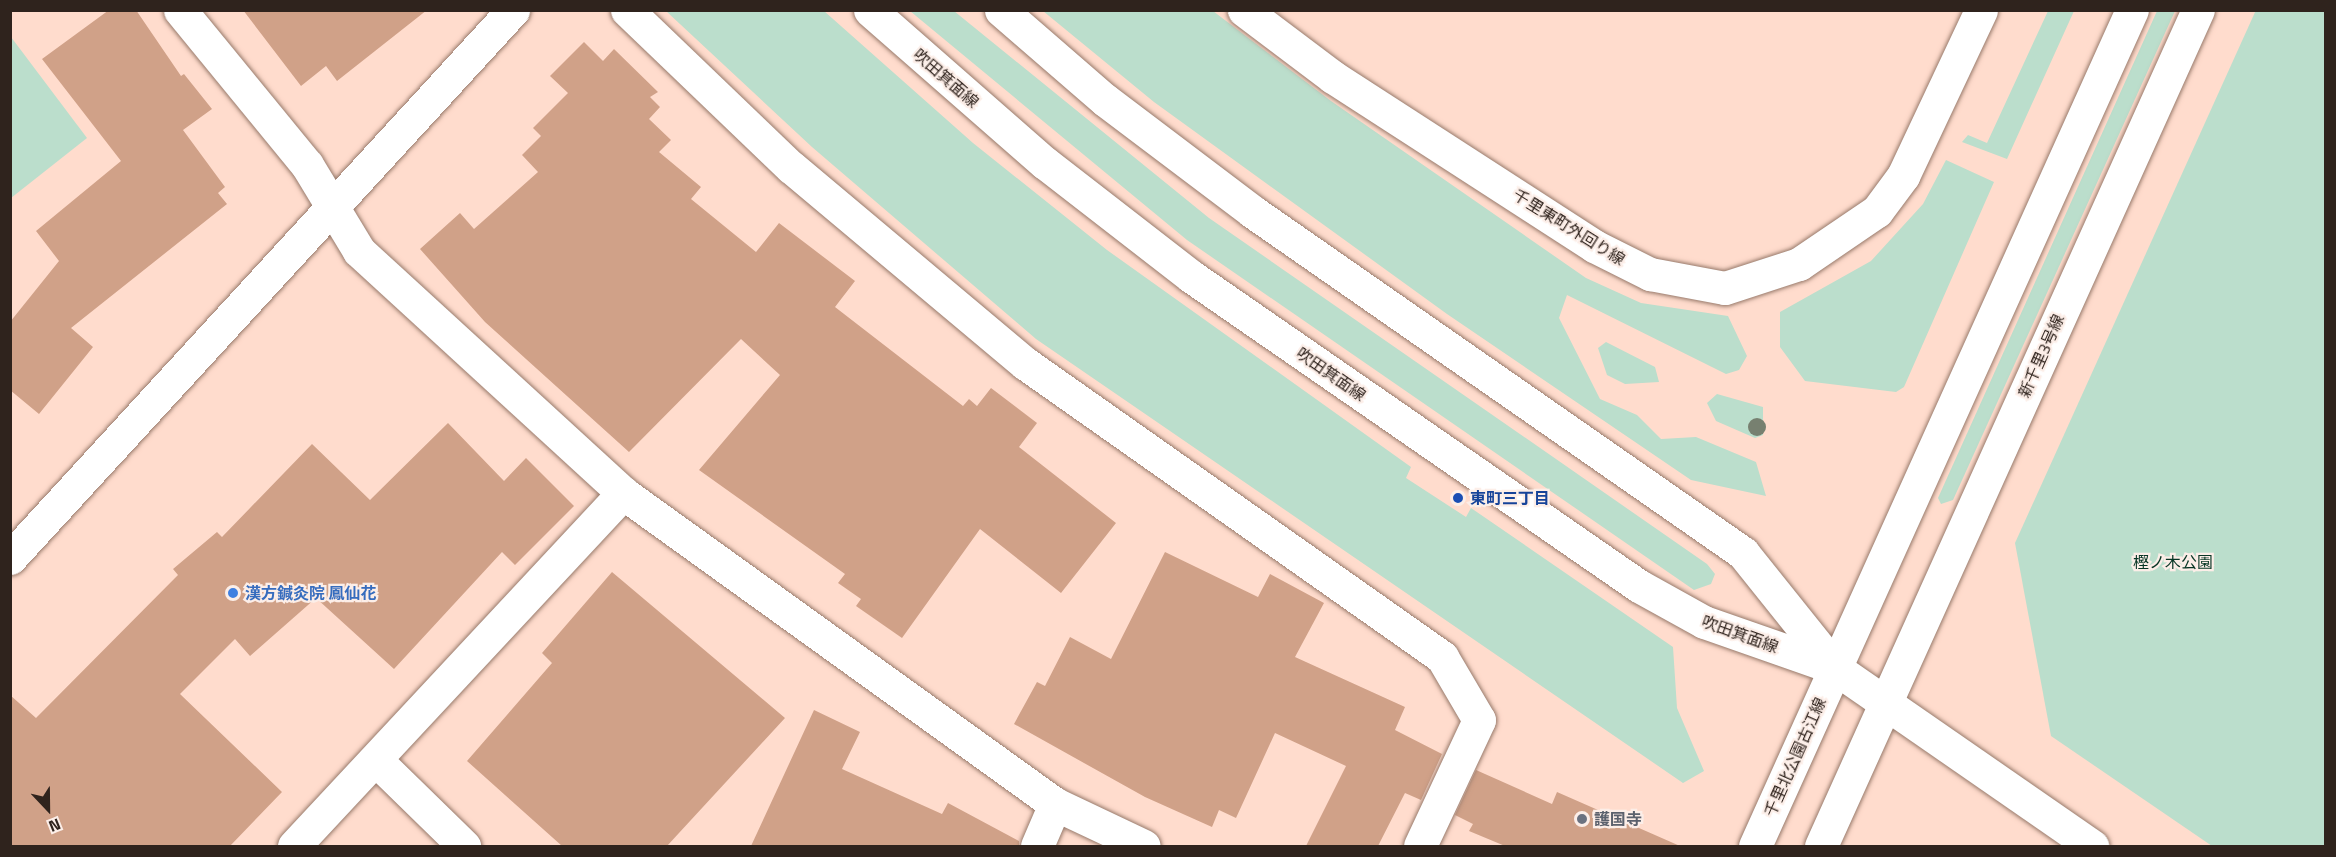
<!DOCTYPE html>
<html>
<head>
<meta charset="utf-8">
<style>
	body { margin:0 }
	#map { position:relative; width:2336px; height:857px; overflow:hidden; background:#ffdccd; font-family:"Titillium Web","Noto Sans JP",sans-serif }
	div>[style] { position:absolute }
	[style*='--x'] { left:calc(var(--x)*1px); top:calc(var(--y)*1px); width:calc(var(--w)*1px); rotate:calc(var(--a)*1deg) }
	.green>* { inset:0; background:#bbdecc }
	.building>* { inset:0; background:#d0a188 }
	.roads { filter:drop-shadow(0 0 2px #987a6b) drop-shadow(0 0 2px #987a6b) }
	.minor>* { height:33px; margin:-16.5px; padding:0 16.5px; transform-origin:16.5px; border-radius:16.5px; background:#fff }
	.tertiary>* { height:33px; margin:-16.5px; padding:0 16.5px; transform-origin:16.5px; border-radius:16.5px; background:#fff }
	.secondary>* { height:33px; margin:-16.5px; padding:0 16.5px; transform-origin:16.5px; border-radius:16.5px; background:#fff }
	.trees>* { width:18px; height:18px; margin:-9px; border-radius:50%; background:#778070 }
	.dots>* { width:16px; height:16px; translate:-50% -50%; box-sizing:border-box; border:3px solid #fceee8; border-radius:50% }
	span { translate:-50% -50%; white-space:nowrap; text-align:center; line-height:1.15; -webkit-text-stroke:4.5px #fceee8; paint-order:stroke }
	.street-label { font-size:16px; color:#2f231d }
	.transit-label { font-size:16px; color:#164399; font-weight:700 }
	.left { translate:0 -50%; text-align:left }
	.park-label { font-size:16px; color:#073524 }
	.shop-label { font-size:16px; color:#366cbe; font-weight:700 }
	.worship-label { font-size:16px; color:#5b616d; font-weight:700 }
	.frame { position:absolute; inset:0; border:12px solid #2f231d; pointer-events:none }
	.north { position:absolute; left:18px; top:779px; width:60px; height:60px; -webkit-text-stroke:4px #fceee8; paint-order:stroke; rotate:158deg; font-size:16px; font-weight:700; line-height:24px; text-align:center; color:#2f231d }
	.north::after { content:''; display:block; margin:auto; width:21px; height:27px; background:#2f231d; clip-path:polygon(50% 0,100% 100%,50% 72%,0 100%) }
</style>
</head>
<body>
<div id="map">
	<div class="green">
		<div style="clip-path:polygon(2256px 10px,2325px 11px,2325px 846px,2212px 846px,2051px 736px,2015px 543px)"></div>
		<div style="clip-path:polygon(666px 11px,824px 11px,973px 143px,1107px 250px,1411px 467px,1406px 478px,1466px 517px,1471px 508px,1673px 647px,1677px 708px,1704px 771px,1683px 783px,1036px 339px,812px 147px)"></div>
		<div style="clip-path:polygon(910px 11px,954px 11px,1209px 218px,1707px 564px,1715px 574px,1711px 584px,1694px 590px,1187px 240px)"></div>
		<div style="clip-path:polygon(1043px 11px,1213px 11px,1331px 101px,1586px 278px,1641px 303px,1728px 316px,1747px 356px,1739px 370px,1726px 374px,1567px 295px,1559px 318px,1600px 399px,1637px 415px,1661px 439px,1696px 437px,1756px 462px,1766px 496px,1691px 480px,1447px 314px,1154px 102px)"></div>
		<div style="clip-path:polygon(2048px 11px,2074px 11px,2007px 159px,1962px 142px,1968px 135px,1987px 143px)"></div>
		<div style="clip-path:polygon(2157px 11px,2175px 11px,1953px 500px,1941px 504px,1938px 498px)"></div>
		<div style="clip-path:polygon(11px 37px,87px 138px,11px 198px)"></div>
		<div style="clip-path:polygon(1946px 160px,1994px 182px,1904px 387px,1896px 392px,1805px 381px,1780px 347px,1780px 312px,1871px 261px,1923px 204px)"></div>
		<div style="clip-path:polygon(1606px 342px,1655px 367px,1659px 382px,1625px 384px,1607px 375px,1598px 348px)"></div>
		<div style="clip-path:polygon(1717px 394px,1763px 407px,1763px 435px,1755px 438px,1716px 421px,1707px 403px)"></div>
	</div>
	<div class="building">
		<div style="clip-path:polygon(109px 10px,136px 10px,181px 76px,184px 74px,212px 109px,183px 130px,225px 187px,218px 193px,227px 204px,71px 328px,93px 347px,39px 414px,10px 390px,10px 322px,59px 261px,36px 231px,121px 161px,42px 59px)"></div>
		<div style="clip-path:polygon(243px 10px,427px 10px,337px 81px,326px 66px,301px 86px)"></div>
		<div style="clip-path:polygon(584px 42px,603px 61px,614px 49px,658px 92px,650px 97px,660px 107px,649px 119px,671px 140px,659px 152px,701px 187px,691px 199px,756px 252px,779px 223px,855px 281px,835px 307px,963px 406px,969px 399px,977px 406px,991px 388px,1037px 423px,1019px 447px,1116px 523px,1061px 593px,980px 529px,902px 638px,856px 606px,861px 599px,838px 583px,845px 574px,699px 470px,780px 375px,741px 339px,629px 452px,485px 322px,420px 249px,460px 213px,474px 229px,538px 172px,522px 155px,541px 136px,533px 128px,568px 93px,550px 76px)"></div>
		<div style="clip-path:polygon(448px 423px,504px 481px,526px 458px,574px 506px,515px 565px,502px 552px,394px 669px,316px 598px,250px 656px,235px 639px,180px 694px,282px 792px,230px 846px,10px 846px,10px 695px,36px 718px,178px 575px,173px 569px,217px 532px,222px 537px,312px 444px,370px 500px)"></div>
		<div style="clip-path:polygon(1165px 552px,1258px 597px,1270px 574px,1324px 603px,1295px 657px,1405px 707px,1395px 730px,1442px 754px,1421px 800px,1405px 793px,1378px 846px,1306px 846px,1346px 766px,1275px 733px,1236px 818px,1219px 810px,1212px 827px,1145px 797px,1014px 724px,1037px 682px,1045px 686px,1070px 637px,1111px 659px)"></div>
		<div style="clip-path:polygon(612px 572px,785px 718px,667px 846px,562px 846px,467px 761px,552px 663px,542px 653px)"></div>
		<div style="clip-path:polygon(814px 710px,860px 732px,842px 769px,942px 814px,948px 803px,1019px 841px,1019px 846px,751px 846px)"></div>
		<div style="clip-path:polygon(1476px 770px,1552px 804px,1557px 792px,1680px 846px,1505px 846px,1469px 831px,1473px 824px,1455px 815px)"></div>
	</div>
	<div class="roads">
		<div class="minor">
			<div style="--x:180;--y:10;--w:200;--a:50.7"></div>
			<div style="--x:307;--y:165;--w:100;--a:58.8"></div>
			<div style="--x:359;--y:251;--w:358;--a:42.5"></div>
			<div style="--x:623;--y:493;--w:532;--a:35.75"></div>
			<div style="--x:1055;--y:804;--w:98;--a:25.3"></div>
			<div style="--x:627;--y:10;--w:227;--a:43.8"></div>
			<div style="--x:791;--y:167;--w:307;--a:40"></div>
			<div style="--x:1026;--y:364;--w:509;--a:35.16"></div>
			<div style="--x:1442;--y:657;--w:73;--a:59.6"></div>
			<div style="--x:1479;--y:720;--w:139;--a:115.1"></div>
			<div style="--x:1244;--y:10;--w:111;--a:37"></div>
			<div style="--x:1333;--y:77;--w:311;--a:32.9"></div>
			<div style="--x:1594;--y:246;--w:63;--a:26.6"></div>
			<div style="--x:1650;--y:274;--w:76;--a:10.6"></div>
			<div style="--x:1725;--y:288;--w:78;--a:-18"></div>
			<div style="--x:1799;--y:264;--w:94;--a:-34.2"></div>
			<div style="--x:1877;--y:211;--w:44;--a:-53.4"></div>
			<div style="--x:1903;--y:176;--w:183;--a:-64.8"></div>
			<div style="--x:377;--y:761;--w:122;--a:44.3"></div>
			<div style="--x:294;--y:846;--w:483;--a:-47"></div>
			<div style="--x:1037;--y:846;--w:46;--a:-66.8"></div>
		</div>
		<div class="tertiary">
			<div style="--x:10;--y:558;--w:744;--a:-47.45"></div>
			<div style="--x:1755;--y:846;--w:917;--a:-65.73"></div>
			<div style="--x:1821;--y:846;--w:917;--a:-65.73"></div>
		</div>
		<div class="secondary">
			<div style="--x:870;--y:10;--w:232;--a:41.2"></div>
			<div style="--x:1045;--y:163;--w:186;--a:37.8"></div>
			<div style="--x:1192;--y:277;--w:543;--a:34.66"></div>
			<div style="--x:1639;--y:586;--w:74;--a:29"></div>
			<div style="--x:1704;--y:622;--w:139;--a:19.3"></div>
			<div style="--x:1835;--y:668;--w:313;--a:34.7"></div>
			<div style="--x:1001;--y:10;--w:138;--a:40.9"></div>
			<div style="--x:1105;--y:100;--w:186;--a:37.1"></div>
			<div style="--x:1253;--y:212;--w:597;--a:34.83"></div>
			<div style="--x:1743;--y:553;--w:147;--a:51.3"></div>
		</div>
	</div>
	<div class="trees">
		<div style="left:1757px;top:427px"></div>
	</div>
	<div class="dots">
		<div style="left:1458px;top:498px;background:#1a4fb4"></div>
		<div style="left:233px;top:593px;background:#3f7fe0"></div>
		<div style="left:1582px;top:819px;background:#6b7280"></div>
	</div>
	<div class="street-label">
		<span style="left:946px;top:78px;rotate:41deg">吹田箕面線</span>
		<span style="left:1569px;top:227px;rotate:32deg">千里東町外回り線</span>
		<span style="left:2041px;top:356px;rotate:-66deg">新千里3号線</span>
		<span style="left:1331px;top:374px;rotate:35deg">吹田箕面線</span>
		<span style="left:1740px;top:634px;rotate:20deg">吹田箕面線</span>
		<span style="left:1795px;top:757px;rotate:-66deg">千里北公園古江線</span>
	</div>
	<div class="transit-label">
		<span class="left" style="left:1470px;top:498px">東町三丁目</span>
	</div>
	<div class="park-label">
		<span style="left:2173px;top:562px">樫ノ木公園</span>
	</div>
	<div class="shop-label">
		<span class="left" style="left:245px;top:593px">漢方鍼灸院 鳳仙花</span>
	</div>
	<div class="worship-label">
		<span class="left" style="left:1594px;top:819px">護国寺</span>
	</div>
	<div class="frame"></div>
	<div class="north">N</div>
</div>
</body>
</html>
